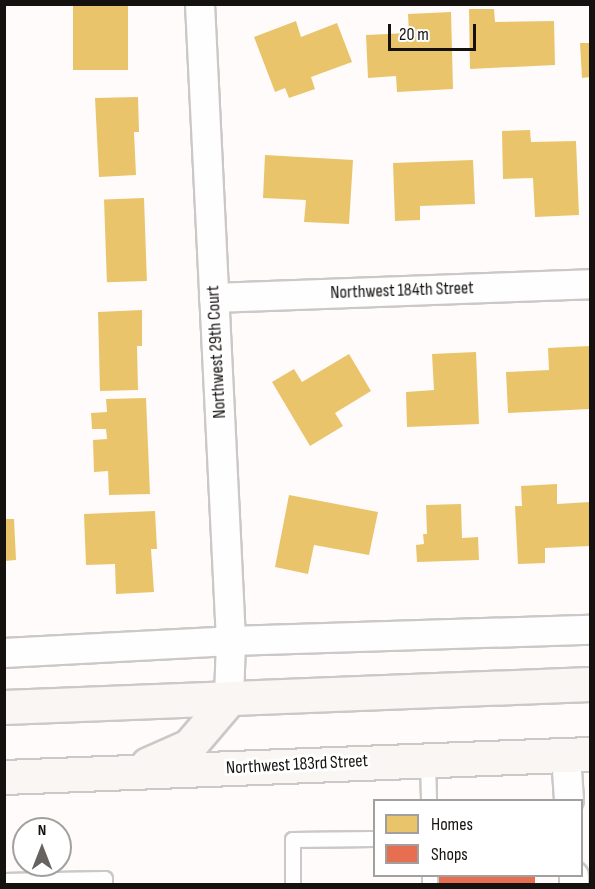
<!DOCTYPE html>
<style>
body{margin:0}
#map{position:relative;width:595px;height:889px;overflow:hidden;background:#fefbfa;font-family:"Sofia Sans Condensed",sans-serif}
div>[style]{position:absolute}
.homes>*{inset:0;background:#e9c46a;transform-origin:0 0}
.shops>*{inset:0;background:#e76f51;transform-origin:0 0}
.roads{filter:drop-shadow(2px 0 #cbc8c7) drop-shadow(-2px 0 #cbc8c7) drop-shadow(0 2px #cbc8c7) drop-shadow(0 -2px #cbc8c7)}
.service>*{height:14px;margin:-7px;padding:0 7px;transform-origin:7px;border-radius:7px;background:#fffefe}
.minor>*{height:28px;margin:-14px;padding:0 14px;transform-origin:14px;border-radius:14px;background:#fffefe}
.primary>*{height:33px;margin:-16.5px;padding:0 16.5px;transform-origin:16.5px;border-radius:16.5px;background:#f9f6f4}
span{translate:-50% -50%;white-space:nowrap;text-align:center;line-height:1.15;-webkit-text-stroke:6px #fff;paint-order:stroke}
.street-label{font-size:18px;color:#14110f}
.frame{position:absolute;inset:0;border:6px solid #14110f;pointer-events:none}
.legend{position:absolute;left:373px;top:799px;width:210px;height:78px;box-sizing:border-box;background:#fff;border:2px solid #a1a09f;margin:0;padding:8px 10px;list-style:none;font-size:18px;color:#14110f}
.legend li{display:flex;align-items:center;gap:12px;height:30px}
.legend b{width:30px;border:2px solid #a1a09f}
.north{position:absolute;left:12px;top:817px;width:60px;height:60px;box-sizing:border-box;background:#fff;border:2px solid #a1a09f;border-radius:50%;rotate:0deg;font-size:16px;font-weight:700;line-height:24px;text-align:center;color:#14110f}
.north::after{content:'';display:block;margin:auto;width:21px;height:27px;background:#666361;clip-path:polygon(50% 0,100% 100%,50% 72%,0 100%)}
.scale{position:absolute;left:388px;top:24px;width:88px;height:27px;box-sizing:border-box;border:3px solid #14110f;border-top:0;padding-left:8px;font-size:18px;line-height:21px;white-space:nowrap;color:#14110f;-webkit-text-stroke:4px #fff;paint-order:stroke}
</style>
<div id="map">
<div class="homes">
<i style="left:73px;top:4px;width:55px;height:66px"></i>
<i style="clip-path:polygon(469px 9px,494px 9px,495px 22px,554px 21px,555px 65px,470px 69px)"></i>
<i style="clip-path:polygon(451px 12px,453px 89px,397px 92px,396px 76px,368px 78px,366px 35px,409px 33px,408px 14px)"></i>
<i style="clip-path:polygon(296px 21px,301px 37px,337px 23px,352px 62px,311px 77px,315px 89px,289px 98px,285px 88px,275px 92px,254px 37px)"></i>
<i style="clip-path:polygon(580px 43px,590px 43px,590px 77px,582px 78px)"></i>
<i style="clip-path:polygon(138px 97px,139px 132px,134px 132px,136px 175px,99px 177px,95px 98px)"></i>
<i style="clip-path:polygon(530px 130px,531px 142px,576px 141px,579px 215px,535px 217px,533px 178px,503px 179px,502px 131px)"></i>
<i style="clip-path:polygon(265px 155px,353px 160px,349px 224px,304px 222px,306px 200px,263px 198px)"></i>
<i style="clip-path:polygon(473px 160px,475px 204px,420px 206px,420px 220px,395px 221px,393px 163px)"></i>
<i style="left:144px;top:198px;width:83px;height:40px;rotate:88deg"></i>
<i style="clip-path:polygon(142px 310px,142px 346px,137px 346px,138px 390px,100px 391px,98px 312px)"></i>
<i style="clip-path:polygon(590px 346px,590px 409px,508px 413px,506px 372px,549px 370px,548px 348px)"></i>
<i style="clip-path:polygon(476px 352px,479px 424px,407px 427px,406px 392px,434px 390px,432px 354px)"></i>
<i style="clip-path:polygon(349px 354px,371px 391px,335px 413px,343px 426px,310px 446px,272px 382px,294px 369px,302px 382px)"></i>
<i style="clip-path:polygon(146px 398px,150px 494px,109px 495px,108px 471px,94px 472px,93px 440px,107px 439px,106px 429px,92px 429px,91px 413px,107px 412px,106px 399px)"></i>
<i style="clip-path:polygon(557px 484px,557px 504px,590px 502px,590px 546px,545px 548px,545px 563px,518px 564px,515px 506px,522px 506px,521px 486px)"></i>
<i style="clip-path:polygon(289px 495px,378px 512px,369px 555px,314px 545px,308px 574px,275px 567px)"></i>
<i style="clip-path:polygon(461px 504px,462px 538px,478px 537px,479px 560px,417px 562px,416px 545px,424px 544px,423px 534px,427px 534px,426px 505px)"></i>
<i style="clip-path:polygon(155px 511px,157px 549px,151px 549px,154px 592px,116px 594px,115px 564px,86px 565px,84px 514px)"></i>
<i style="clip-path:polygon(4px 519px,14px 519px,16px 560px,4px 561px)"></i>
</div>
<div class="shops">
<i style="left:437px;top:876px;width:98px;height:8px"></i>
</div>
<div class="roads">
<div class="service">
<i style="left:428px;top:759px;width:41px;rotate:88.6deg"></i>
<i style="left:430px;top:876px;width:8px;rotate:90deg"></i>
<i style="left:4px;top:881px;width:101px;rotate:-1.1deg"></i>
<i style="left:105px;top:879px;width:5px;rotate:90deg"></i>
<i style="left:293px;top:884px;width:44px;rotate:-90deg"></i>
<i style="left:293px;top:840px;width:81px;rotate:-0.7deg"></i>
</div>
<div class="minor">
<i style="left:200px;top:4px;width:638px;rotate:87.21deg"></i>
<i style="left:231px;top:641px;width:58px;rotate:92deg"></i>
<i style="left:214px;top:298px;width:376px;rotate:-2.1deg"></i>
<i style="left:4px;top:653px;width:227px;rotate:-3deg"></i>
<i style="left:231px;top:641px;width:359px;rotate:-1.8deg"></i>
<i style="left:566px;top:755px;width:45px;rotate:86.2deg"></i>
<i style="left:574px;top:876px;width:8px;rotate:90deg"></i>
</div>
<div class="primary">
<i style="left:4px;top:707px;width:586px;rotate:-2.25deg"></i>
<i style="left:148px;top:764px;width:45px;rotate:-23.7deg"></i>
<i style="left:189px;top:746px;width:62px;rotate:-49.6deg"></i>
<i style="left:4px;top:777px;width:586px;rotate:-2.25deg"></i>
</div>
</div>
<div class="street-label">
<span style="left:402px;top:291px;rotate:-2deg">Northwest 184th Street</span>
<span style="left:217px;top:352px;rotate:-93deg">Northwest 29th Court</span>
<span style="left:297px;top:765px;rotate:-3deg">Northwest 183rd Street</span>
</div>
<div class="frame"></div>
<ul class="legend">
<li><b style="height:16px;background:#e9c46a"></b>Homes</li>
<li><b style="height:16px;background:#e76f51"></b>Shops</li>
</ul>
<div class="north">N</div>
<div class="scale">20 m</div>
</div>
